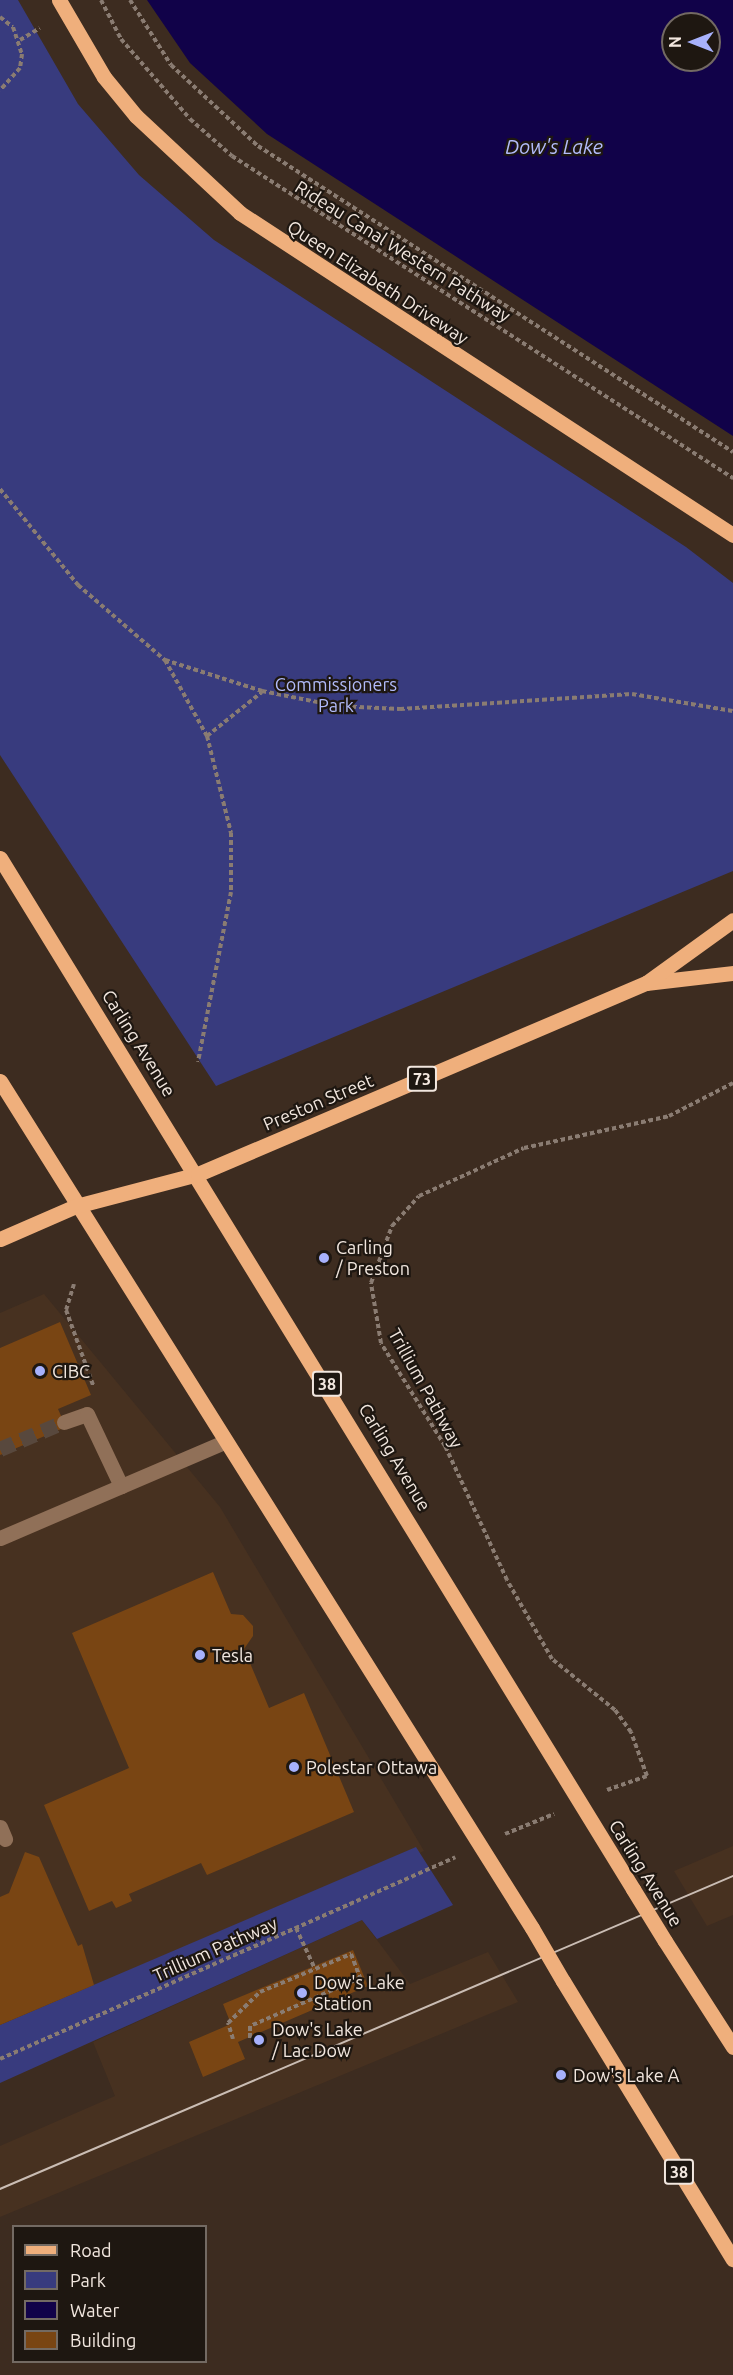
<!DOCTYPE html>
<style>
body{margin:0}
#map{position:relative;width:733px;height:2375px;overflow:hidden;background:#3d2c20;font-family:Ubuntu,sans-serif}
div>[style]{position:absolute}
.built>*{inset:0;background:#473120}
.green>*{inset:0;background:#383b7e}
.water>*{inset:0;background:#110249}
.building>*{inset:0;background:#794513}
.minor-tunnel>*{height:15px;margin-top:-7.5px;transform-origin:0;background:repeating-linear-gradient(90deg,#58483d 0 15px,transparent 0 23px)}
.path>*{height:4px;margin-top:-2px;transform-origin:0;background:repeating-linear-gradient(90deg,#8a7c72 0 4.5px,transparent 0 7.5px)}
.minor>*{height:15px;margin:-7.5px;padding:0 7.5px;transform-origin:7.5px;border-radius:7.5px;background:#907058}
.major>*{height:15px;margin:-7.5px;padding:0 7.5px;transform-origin:7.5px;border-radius:7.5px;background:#efaf7c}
.tram>*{height:1.5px;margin:-0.75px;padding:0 0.75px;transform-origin:0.75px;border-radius:0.75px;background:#cabdb4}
.major-bridge>*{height:15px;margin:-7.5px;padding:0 7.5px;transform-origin:7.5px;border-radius:7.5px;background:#efaf7c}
.dots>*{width:16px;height:16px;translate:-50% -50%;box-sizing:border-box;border:3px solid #1e1711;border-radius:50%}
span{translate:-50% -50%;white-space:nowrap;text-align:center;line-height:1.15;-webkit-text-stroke:4.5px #1e1711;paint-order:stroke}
.shield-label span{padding:2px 4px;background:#1e1711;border:2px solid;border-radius:4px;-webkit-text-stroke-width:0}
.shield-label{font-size:16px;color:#f2e7df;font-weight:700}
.street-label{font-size:18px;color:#f2e7df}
.park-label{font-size:18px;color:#b1baf8}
.poi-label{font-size:18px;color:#f2e7df}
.left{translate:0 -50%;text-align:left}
.water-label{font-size:20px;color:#b3bcfb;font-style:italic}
.legend{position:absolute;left:12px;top:2225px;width:195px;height:138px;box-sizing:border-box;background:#1e1711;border:2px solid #736a63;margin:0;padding:8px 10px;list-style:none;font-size:18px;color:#f2e7df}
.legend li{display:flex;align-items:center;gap:12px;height:30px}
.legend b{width:30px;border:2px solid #736a63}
.north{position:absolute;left:661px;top:12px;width:60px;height:60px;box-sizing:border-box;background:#1e1711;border:2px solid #736a63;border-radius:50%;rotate:270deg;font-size:16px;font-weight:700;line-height:24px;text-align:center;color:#f2e7df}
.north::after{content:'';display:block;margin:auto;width:21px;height:27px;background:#a7b1fc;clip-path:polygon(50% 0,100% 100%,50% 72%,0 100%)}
</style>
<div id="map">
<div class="built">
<i style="clip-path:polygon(44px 1294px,220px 1507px,424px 1851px,0 2037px,0 1313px)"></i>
<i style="clip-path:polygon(733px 1846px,733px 1915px,707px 1926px,674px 1871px)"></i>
<i style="clip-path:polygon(362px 1920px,410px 1984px,488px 1952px,518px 2002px,0 2217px,0 2146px,115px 2096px,93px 2042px)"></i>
</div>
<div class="green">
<i style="clip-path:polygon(0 0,18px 0,78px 104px,139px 175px,214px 240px,686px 547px,733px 583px,733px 871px,216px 1086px,0 755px)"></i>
<i style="clip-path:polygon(416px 1847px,453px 1905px,377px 1939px,362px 1920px,0 2083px,0 2025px)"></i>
</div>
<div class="water">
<i style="clip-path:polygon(evenodd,147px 0,733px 0,733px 436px,267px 134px,190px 63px,147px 0,673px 24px,709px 24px,709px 60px,673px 60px,673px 24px)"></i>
</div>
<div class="building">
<i style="clip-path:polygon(60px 1322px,91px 1395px,58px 1409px,66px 1427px,0 1455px,0 1348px)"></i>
<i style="clip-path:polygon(213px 1572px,231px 1614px,243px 1615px,253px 1626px,253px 1636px,244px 1649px,269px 1708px,304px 1693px,354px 1812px,207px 1875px,201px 1863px,129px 1894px,132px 1901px,116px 1908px,112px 1901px,89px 1911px,44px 1805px,129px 1768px,72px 1633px)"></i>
<i style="clip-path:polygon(25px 1852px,39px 1857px,78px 1946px,82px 1944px,94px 1985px,0 2025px,0 1897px,9px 1893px)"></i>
<i style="clip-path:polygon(353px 1950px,368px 1986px,238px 2042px,245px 2059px,203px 2077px,189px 2042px,231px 2024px,223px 2004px)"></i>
</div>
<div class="minor-tunnel">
<i style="left:0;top:1449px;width:69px;rotate:-22.9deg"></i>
</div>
<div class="path">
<i style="left:101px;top:0;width:44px;rotate:62.9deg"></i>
<i style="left:121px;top:39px;width:106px;rotate:49.2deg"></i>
<i style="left:190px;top:119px;width:56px;rotate:41.4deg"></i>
<i style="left:232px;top:156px;width:596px;rotate:32.73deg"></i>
<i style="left:130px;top:0;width:77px;rotate:57.8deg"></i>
<i style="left:171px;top:65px;width:119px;rotate:43deg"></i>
<i style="left:258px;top:146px;width:565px;rotate:32.79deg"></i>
<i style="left:0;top:17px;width:16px;rotate:38deg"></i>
<i style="left:13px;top:27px;width:28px;rotate:72deg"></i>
<i style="left:22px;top:54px;width:14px;rotate:98deg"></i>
<i style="left:20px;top:68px;width:30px;rotate:132deg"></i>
<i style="left:20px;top:40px;width:23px;rotate:-31deg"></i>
<i style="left:0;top:489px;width:124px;rotate:50.9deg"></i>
<i style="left:78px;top:585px;width:115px;rotate:40.8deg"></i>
<i style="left:165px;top:660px;width:102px;rotate:17.7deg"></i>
<i style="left:262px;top:691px;width:76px;rotate:11.3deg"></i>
<i style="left:337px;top:706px;width:63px;rotate:2.7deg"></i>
<i style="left:400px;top:709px;width:232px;rotate:-3.7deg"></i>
<i style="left:632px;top:694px;width:102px;rotate:9.6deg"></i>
<i style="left:165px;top:660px;width:87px;rotate:61.1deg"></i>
<i style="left:207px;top:736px;width:100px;rotate:76.1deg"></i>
<i style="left:231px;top:833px;width:59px;rotate:90deg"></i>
<i style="left:231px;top:892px;width:173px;rotate:101deg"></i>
<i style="left:207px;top:736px;width:70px;rotate:-38.7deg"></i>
<i style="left:74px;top:1284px;width:27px;rotate:107deg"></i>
<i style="left:66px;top:1310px;width:80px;rotate:70.2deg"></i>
<i style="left:607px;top:1790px;width:42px;rotate:-19.3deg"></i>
<i style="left:647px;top:1776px;width:47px;rotate:-110deg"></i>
<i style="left:631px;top:1732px;width:27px;rotate:-126deg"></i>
<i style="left:615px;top:1710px;width:81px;rotate:-141deg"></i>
<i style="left:552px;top:1659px;width:91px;rotate:-119.7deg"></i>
<i style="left:507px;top:1580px;width:148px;rotate:-114.8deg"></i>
<i style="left:445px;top:1446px;width:121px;rotate:-121.9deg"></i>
<i style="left:381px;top:1343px;width:61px;rotate:-99.5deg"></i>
<i style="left:371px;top:1283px;width:61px;rotate:-69.8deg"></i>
<i style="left:392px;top:1226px;width:40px;rotate:-48deg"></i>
<i style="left:419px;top:1196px;width:115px;rotate:-24.6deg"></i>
<i style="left:524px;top:1148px;width:148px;rotate:-12.4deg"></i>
<i style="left:669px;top:1116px;width:72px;rotate:-27.3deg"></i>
<i style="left:505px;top:1834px;width:53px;rotate:-22.2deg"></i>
<i style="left:296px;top:1928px;width:45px;rotate:65.1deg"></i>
<i style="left:233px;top:2039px;width:17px;rotate:-107deg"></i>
<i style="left:228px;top:2023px;width:45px;rotate:-44.1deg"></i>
<i style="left:260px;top:1992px;width:99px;rotate:-22.7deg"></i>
<i style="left:351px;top:1954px;width:26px;rotate:69deg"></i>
<i style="left:360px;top:1978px;width:120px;rotate:156.4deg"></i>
<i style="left:250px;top:2026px;width:12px;rotate:90deg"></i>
<i style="left:0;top:2059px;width:498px;rotate:-23.9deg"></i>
</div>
<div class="minor">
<i style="left:64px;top:1422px;width:24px;rotate:-19deg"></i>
<i style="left:87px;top:1414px;width:80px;rotate:64.7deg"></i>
<i style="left:0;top:1538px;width:241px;rotate:-23.2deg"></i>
<i style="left:0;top:1827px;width:13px;rotate:67deg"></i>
</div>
<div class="major">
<i style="left:59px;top:0;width:89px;rotate:59.7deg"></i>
<i style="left:104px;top:77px;width:50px;rotate:50.6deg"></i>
<i style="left:136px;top:116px;width:142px;rotate:43deg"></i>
<i style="left:240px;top:213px;width:589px;rotate:33.15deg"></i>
<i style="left:0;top:858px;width:1210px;rotate:58.45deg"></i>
<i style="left:646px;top:983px;width:88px;rotate:-6.6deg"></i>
<i style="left:0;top:1081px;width:1000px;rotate:57.87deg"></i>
<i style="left:0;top:1239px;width:83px;rotate:-23.5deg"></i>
<i style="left:76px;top:1206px;width:126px;rotate:-14.7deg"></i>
<i style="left:198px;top:1174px;width:487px;rotate:-23.1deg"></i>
<i style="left:646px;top:983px;width:107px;rotate:-35.9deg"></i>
<i style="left:665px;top:1941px;width:126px;rotate:57.3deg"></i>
<i style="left:563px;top:1981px;width:326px;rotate:58.6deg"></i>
</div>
<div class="tram">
<i style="left:0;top:2189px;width:797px;rotate:-23.12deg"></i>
</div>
<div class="major-bridge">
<i style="left:633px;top:1889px;width:61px;rotate:58.4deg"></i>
<i style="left:532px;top:1928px;width:61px;rotate:59.7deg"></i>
</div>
<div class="dots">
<i style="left:324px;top:1258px;background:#a7b1fc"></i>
<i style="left:40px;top:1371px;background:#a7b1fc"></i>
<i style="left:200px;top:1655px;background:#a7b1fc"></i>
<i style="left:294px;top:1767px;background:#a7b1fc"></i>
<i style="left:302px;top:1993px;background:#a7b1fc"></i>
<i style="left:259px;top:2040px;background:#a7b1fc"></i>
<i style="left:561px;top:2075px;background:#a7b1fc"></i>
</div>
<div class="shield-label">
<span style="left:422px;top:1079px">73</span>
<span style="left:327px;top:1384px">38</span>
<span style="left:679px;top:2172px">38</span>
</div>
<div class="street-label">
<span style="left:403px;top:251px;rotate:32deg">Rideau Canal Western Pathway</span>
<span style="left:378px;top:282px;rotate:33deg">Queen Elizabeth Driveway</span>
<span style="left:139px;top:1043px;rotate:58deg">Carling Avenue</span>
<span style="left:318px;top:1102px;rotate:-23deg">Preston Street</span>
<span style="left:426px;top:1388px;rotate:61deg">Trillium Pathway</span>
<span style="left:395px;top:1457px;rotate:59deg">Carling Avenue</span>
<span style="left:646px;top:1873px;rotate:58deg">Carling Avenue</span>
<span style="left:215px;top:1949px;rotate:-24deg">Trillium Pathway</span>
</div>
<div class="park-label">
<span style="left:336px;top:695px">Commissioners<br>Park</span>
</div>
<div class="poi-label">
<span class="left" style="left:336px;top:1258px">Carling<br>/ Preston</span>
<span class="left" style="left:52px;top:1371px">CIBC</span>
<span class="left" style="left:212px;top:1655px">Tesla</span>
<span class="left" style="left:306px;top:1767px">Polestar Ottawa</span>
<span class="left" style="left:314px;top:1993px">Dow's Lake<br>Station</span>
<span class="left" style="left:272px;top:2040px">Dow's Lake<br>/ Lac Dow</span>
<span class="left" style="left:573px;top:2075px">Dow's Lake A</span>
</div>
<div class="water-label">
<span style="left:554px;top:146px">Dow's Lake</span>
</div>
<ul class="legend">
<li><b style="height:8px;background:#efaf7c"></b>Road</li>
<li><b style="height:16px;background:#383b7e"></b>Park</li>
<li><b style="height:16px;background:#110249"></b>Water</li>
<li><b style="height:16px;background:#794513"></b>Building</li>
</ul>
<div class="north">N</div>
</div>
